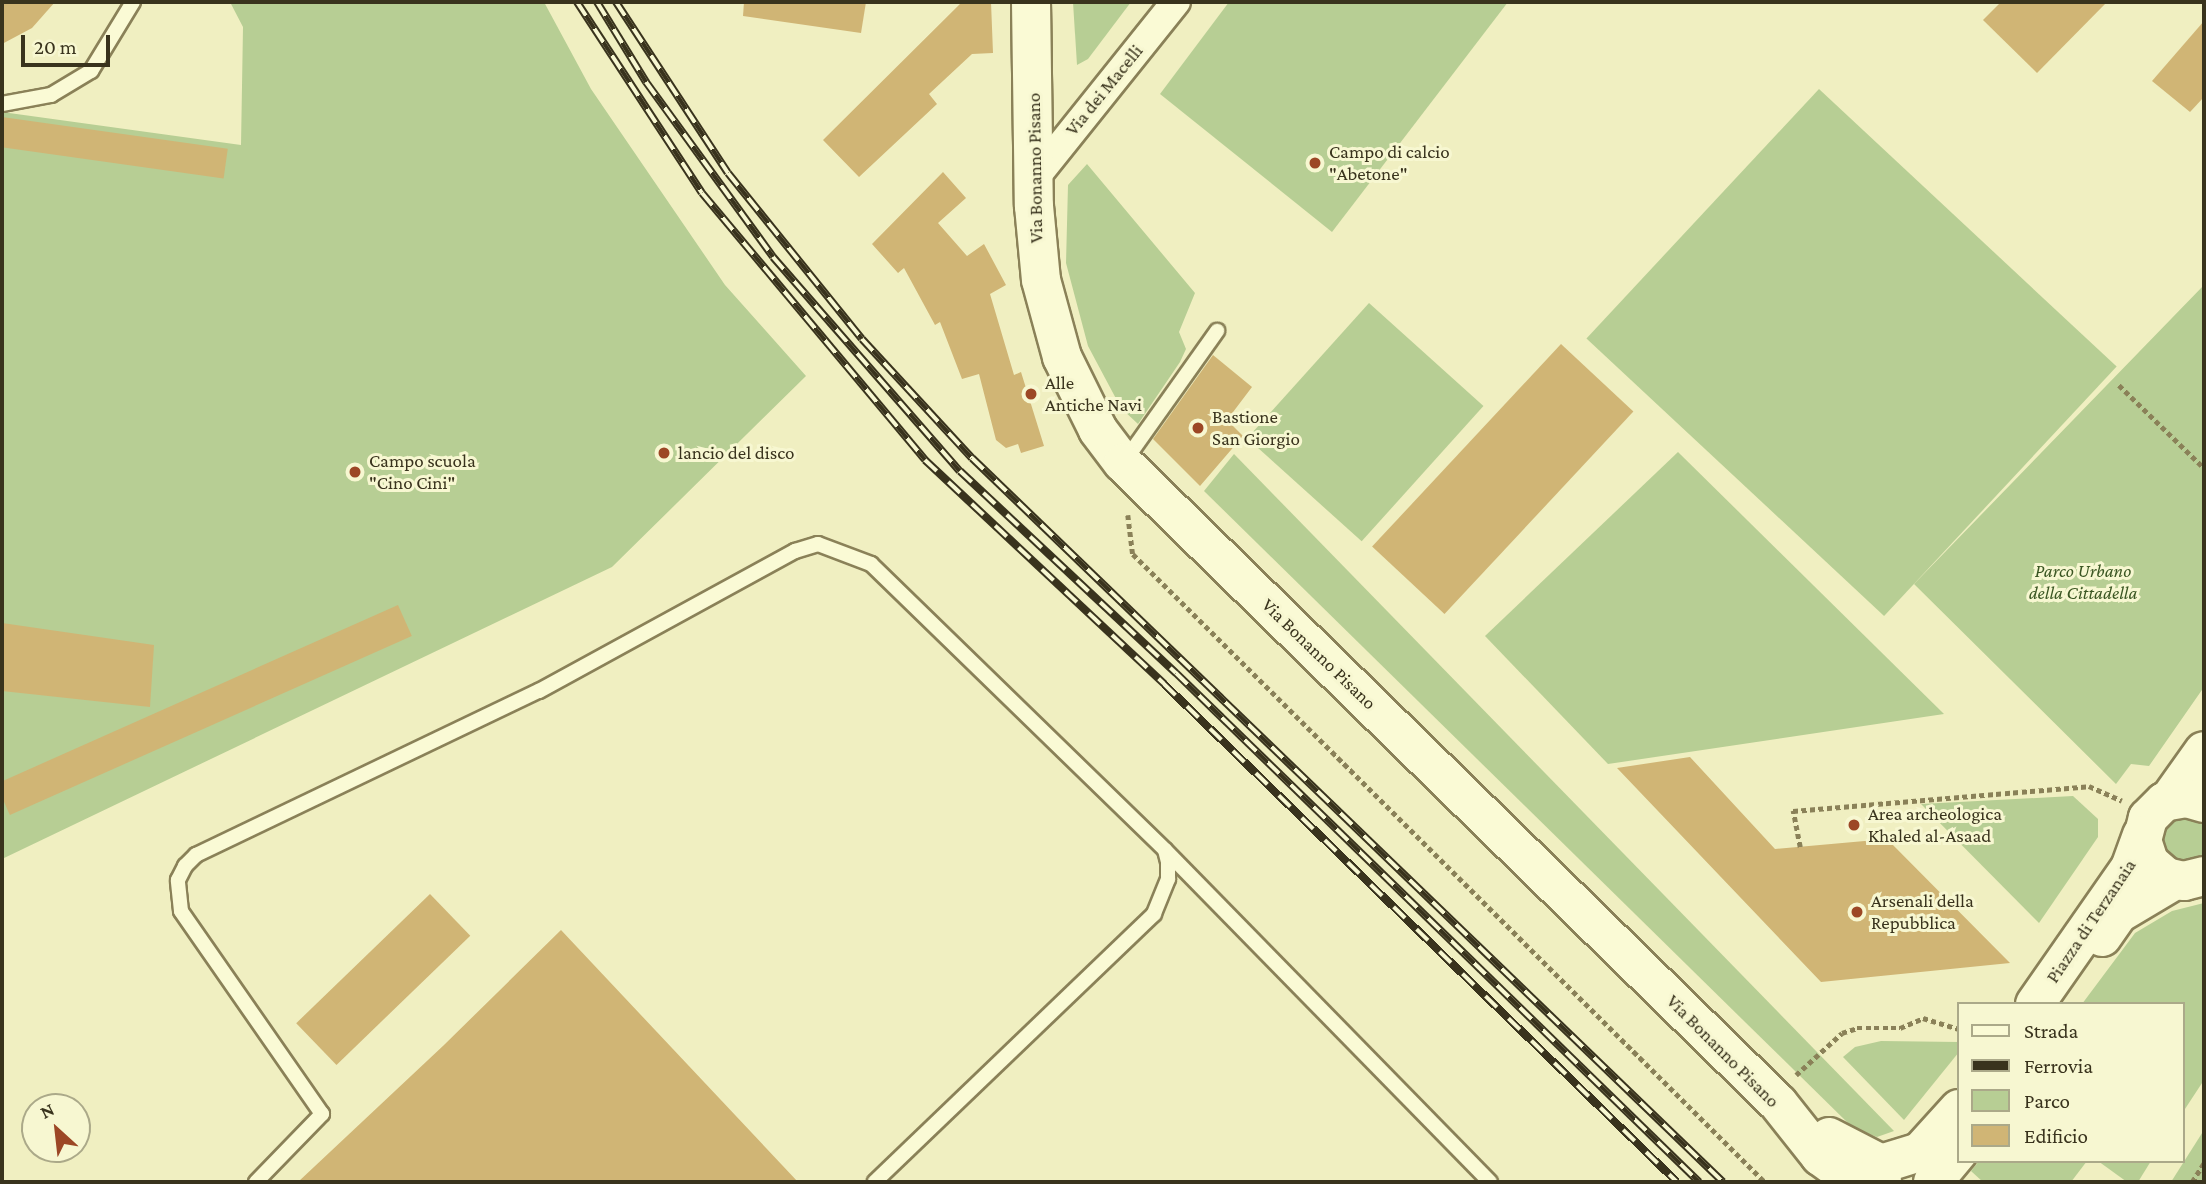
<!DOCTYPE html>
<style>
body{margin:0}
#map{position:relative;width:2206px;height:1184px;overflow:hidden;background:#f0efc1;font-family:"Crimson Pro",serif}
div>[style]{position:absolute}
.green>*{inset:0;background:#b7ce94;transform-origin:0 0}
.building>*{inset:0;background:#d0b575;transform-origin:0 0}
.path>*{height:4.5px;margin-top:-2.25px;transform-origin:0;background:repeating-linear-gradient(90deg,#8a8158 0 5px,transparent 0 8.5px)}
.roads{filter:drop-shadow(2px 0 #8a8158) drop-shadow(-2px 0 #8a8158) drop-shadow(0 2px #8a8158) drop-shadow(0 -2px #8a8158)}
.lane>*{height:14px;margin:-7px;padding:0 7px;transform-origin:7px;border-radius:7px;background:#fafad5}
.street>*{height:28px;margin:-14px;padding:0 14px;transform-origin:14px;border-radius:14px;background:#fafad5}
.secondary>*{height:38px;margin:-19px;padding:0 19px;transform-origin:19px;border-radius:19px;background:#fafad5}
.rail>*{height:8px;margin-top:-4px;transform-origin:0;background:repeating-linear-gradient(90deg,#f7f7d1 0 16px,#39331d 0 32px);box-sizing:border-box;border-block:2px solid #39331d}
.dots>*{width:19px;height:19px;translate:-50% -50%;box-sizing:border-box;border:4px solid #f7f7d1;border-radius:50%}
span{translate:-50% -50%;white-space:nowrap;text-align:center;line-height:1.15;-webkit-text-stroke:6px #f7f7d1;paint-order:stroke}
.street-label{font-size:19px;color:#39331d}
.poi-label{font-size:19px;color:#39331d}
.left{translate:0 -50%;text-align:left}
.park-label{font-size:19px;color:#3a5622;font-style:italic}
.frame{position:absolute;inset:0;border:4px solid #39331d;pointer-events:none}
.legend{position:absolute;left:1957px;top:1002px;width:228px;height:161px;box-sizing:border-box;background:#f7f7d1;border:2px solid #aba989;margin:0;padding:9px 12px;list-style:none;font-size:21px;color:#39331d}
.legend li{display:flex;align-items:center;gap:14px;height:35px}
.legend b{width:35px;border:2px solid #aba989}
.north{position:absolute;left:21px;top:1093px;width:70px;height:70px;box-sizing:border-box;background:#f7f7d1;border:2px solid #aba989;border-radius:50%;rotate:333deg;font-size:19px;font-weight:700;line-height:28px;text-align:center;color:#39331d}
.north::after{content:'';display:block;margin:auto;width:24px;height:32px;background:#9c4725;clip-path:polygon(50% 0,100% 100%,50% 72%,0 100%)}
.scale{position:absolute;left:21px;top:35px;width:89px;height:32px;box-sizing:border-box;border:4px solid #39331d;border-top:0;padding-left:9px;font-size:21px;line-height:24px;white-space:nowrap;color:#39331d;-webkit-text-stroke:5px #f7f7d1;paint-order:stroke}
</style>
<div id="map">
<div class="green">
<i style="clip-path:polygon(230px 2px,544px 2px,591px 89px,725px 285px,806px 376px,612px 567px,2px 859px,2px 112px,241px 145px,243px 27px)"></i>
<i style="clip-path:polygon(1073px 2px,1131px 2px,1088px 59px,1077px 65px)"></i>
<i style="clip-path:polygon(1229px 2px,1508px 2px,1332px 232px,1160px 94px)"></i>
<i style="left:1819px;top:89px;width:407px;height:341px;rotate:43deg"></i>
<i style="clip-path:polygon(1087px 164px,1195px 293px,1179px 332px,1186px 349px,1180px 362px,1138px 424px,1121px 408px,1088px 346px,1066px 263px,1068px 185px)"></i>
<i style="clip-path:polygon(2204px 285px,2204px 687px,2149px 766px,2131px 764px,2116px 784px,1914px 584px)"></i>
<i style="left:1369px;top:303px;width:154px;height:182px;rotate:42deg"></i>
<i style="clip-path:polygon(1678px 452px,1944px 714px,1608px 764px,1485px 636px)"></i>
<i style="clip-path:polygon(1234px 454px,1894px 1131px,1877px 1137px,1852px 1127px,1204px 491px)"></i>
<i style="clip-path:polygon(2073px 796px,2098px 819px,2098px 837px,2039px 923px,1921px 804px)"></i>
<i style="clip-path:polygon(2171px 809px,2204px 813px,2204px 867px,2195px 872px,2152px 851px)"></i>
<i style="clip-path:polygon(2204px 903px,2204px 1080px,2183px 1112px,2183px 1004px,2082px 1004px,2135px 933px,2172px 911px)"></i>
<i style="clip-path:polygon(1881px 1041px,1959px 1042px,1959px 1052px,1904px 1120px,1843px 1057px,1855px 1047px)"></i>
<i style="clip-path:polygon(2204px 1130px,2204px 1182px,2171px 1182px)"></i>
<i style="clip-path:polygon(1979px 1161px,2087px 1161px,2071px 1182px,1983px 1182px,1971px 1171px)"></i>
<i style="clip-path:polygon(2098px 1161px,2151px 1161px,2138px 1182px,2127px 1182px)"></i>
</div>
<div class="building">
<i style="clip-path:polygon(2px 2px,55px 2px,32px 28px,2px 44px)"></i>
<i style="clip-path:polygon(744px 2px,866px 2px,861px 33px,743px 16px)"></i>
<i style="clip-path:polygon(962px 2px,991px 2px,993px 53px,972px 54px,929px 94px,937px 104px,859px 177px,823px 140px)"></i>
<i style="clip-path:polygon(2001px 2px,2107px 2px,2037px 73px,1983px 20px)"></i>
<i style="clip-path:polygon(2204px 21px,2204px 97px,2190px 112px,2152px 81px)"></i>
<i style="left:2px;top:117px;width:228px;height:30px;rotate:8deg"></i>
<i style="clip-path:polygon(943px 172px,966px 198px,938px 223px,967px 256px,984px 244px,1006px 285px,990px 294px,1014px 375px,1021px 372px,1044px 446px,1021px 453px,1018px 444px,1006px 448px,996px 440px,979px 374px,962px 379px,940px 322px,935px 325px,904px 268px,898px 273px,872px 244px)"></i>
<i style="left:1561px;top:344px;width:99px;height:277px;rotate:43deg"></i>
<i style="clip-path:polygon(1213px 355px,1252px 387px,1227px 420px,1243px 436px,1200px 486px,1153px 439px)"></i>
<i style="left:398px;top:605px;width:34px;height:440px;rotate:66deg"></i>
<i style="clip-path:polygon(2px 623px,154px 645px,150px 707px,2px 691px)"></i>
<i style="clip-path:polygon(1690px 757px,1775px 849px,1887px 839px,2010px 963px,1821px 982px,1617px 768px)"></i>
<i style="left:430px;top:894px;width:58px;height:186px;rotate:46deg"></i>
<i style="clip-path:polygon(561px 930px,798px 1182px,298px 1182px,444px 1045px)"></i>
</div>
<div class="path">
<i style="left:2119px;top:385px;width:119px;rotate:44.3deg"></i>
<i style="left:1128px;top:515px;width:39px;rotate:83deg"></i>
<i style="left:1133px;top:554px;width:891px;rotate:44.82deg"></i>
<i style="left:1800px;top:847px;width:37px;rotate:-101deg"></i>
<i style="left:1793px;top:811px;width:297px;rotate:-4.8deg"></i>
<i style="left:2089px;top:786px;width:36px;rotate:24deg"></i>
<i style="left:1796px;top:1075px;width:62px;rotate:-42.4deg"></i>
<i style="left:1842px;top:1033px;width:16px;rotate:-18deg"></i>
<i style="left:1857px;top:1028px;width:43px"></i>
<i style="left:1900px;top:1028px;width:25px;rotate:-23deg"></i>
<i style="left:1923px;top:1018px;width:38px;rotate:17deg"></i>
<i style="left:2192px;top:1182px;width:22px;rotate:-58deg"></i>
</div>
<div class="roads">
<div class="lane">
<i style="left:2px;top:104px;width:50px;rotate:-10.4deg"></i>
<i style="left:51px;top:95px;width:47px;rotate:-31deg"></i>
<i style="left:91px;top:71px;width:81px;rotate:-58.7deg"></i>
<i style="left:1124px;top:462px;width:161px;rotate:-54.6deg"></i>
<i style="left:1166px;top:851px;width:463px;rotate:45.6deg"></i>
<i style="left:256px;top:1182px;width:95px;rotate:-45.9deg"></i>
<i style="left:322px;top:1114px;width:247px;rotate:-124.8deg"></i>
<i style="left:181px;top:911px;width:31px;rotate:-96deg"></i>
<i style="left:178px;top:880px;width:16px;rotate:-63deg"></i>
<i style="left:185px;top:866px;width:16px;rotate:-45deg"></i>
<i style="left:196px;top:855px;width:380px;rotate:-25.6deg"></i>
<i style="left:539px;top:691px;width:292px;rotate:-28.7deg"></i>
<i style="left:795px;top:551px;width:24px;rotate:-17deg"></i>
<i style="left:818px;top:544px;width:57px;rotate:20.7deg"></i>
<i style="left:871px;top:564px;width:410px;rotate:44.2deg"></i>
<i style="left:1165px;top:850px;width:12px;rotate:76deg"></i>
<i style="left:1168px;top:862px;width:17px;rotate:90deg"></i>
<i style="left:1168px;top:879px;width:38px;rotate:112deg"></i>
<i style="left:1154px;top:914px;width:387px;rotate:136.2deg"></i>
</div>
<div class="street">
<i style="left:1034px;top:179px;width:227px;rotate:-51.3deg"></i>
</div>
<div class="secondary">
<i style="left:1031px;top:2px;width:204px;rotate:89.2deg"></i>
<i style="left:1034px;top:206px;width:74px;rotate:84.6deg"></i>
<i style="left:1041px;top:280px;width:80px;rotate:74.7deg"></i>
<i style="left:1062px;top:357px;width:81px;rotate:63.7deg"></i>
<i style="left:1098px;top:430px;width:41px;rotate:52.9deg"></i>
<i style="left:1123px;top:463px;width:916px;rotate:44.34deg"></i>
<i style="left:1778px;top:1103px;width:68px;rotate:51.6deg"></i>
<i style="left:1820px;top:1156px;width:44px;rotate:35.8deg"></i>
<i style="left:2169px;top:800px;width:60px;rotate:-54.5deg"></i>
<i style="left:2204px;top:803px;width:19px;rotate:-164deg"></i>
<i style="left:2186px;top:798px;width:22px;rotate:170deg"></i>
<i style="left:2164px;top:802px;width:23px;rotate:135deg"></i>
<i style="left:2148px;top:818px;width:23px;rotate:105deg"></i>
<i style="left:2142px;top:840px;width:23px;rotate:72deg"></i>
<i style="left:2149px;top:862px;width:23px;rotate:41deg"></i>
<i style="left:2166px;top:877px;width:18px;rotate:13deg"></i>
<i style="left:2184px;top:881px;width:21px;rotate:-14deg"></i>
<i style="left:2102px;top:937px;width:28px;rotate:-55deg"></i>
<i style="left:2118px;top:914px;width:66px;rotate:-30.8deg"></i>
<i style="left:2035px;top:1004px;width:166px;rotate:-55.1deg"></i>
<i style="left:2130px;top:868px;width:35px;rotate:-70deg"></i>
<i style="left:1829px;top:1137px;width:59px;rotate:27.4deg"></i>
<i style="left:1881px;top:1164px;width:18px;rotate:87deg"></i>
<i style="left:1863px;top:1179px;width:23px;rotate:-40deg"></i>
<i style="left:1881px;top:1164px;width:41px;rotate:-17.1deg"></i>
<i style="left:1920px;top:1152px;width:58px;rotate:-47.8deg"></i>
<i style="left:1933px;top:1182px;width:40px;rotate:-50deg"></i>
</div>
</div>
<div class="rail">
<i style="left:577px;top:2px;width:228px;rotate:56.8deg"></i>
<i style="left:702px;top:193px;width:348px;rotate:50.1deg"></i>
<i style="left:925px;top:460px;width:328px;rotate:43.1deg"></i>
<i style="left:1164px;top:684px;width:715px;rotate:44.15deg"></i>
<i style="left:597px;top:2px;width:94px;rotate:58.5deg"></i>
<i style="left:646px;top:82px;width:216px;rotate:54deg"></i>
<i style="left:773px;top:257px;width:284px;rotate:48.9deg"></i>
<i style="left:960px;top:471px;width:296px;rotate:43.1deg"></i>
<i style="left:1176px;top:673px;width:730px;rotate:44.22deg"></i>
<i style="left:616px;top:2px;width:204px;rotate:56.8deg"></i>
<i style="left:728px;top:173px;width:213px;rotate:51.1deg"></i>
<i style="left:862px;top:339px;width:162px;rotate:47.3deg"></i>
<i style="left:972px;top:458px;width:1043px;rotate:43.95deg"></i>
</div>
<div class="dots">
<i style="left:1315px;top:163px;background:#9c4725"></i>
<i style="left:1031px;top:394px;background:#9c4725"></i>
<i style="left:1198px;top:428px;background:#9c4725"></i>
<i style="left:664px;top:453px;background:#9c4725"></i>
<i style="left:355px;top:472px;background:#9c4725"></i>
<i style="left:1854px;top:825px;background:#9c4725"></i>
<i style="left:1857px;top:912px;background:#9c4725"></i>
</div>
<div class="street-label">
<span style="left:1104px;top:90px;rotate:-51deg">Via dei Macelli</span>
<span style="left:1035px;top:168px;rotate:-91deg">Via Bonanno Pisano</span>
<span style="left:1319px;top:654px;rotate:44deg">Via Bonanno Pisano</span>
<span style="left:2091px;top:921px;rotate:-56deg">Piazza di Terzanaia</span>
<span style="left:1723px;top:1051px;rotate:45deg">Via Bonanno Pisano</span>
</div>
<div class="poi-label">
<span class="left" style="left:1329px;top:163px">Campo di calcio<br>"Abetone"</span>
<span class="left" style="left:1045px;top:394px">Alle<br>Antiche Navi</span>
<span class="left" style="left:1212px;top:428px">Bastione<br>San Giorgio</span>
<span class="left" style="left:678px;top:453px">lancio del disco</span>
<span class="left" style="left:369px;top:472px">Campo scuola<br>"Cino Cini"</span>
<span class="left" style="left:1868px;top:825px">Area archeologica<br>Khaled al-Asaad</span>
<span class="left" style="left:1871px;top:912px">Arsenali della<br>Repubblica</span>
</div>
<div class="park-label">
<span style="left:2083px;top:582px">Parco Urbano<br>della Cittadella</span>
</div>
<div class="frame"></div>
<ul class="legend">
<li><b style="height:9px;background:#fafad5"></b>Strada</li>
<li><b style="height:9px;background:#39331d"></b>Ferrovia</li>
<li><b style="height:19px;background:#b7ce94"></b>Parco</li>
<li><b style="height:19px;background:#d0b575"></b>Edificio</li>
</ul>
<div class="north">N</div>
<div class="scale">20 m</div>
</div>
